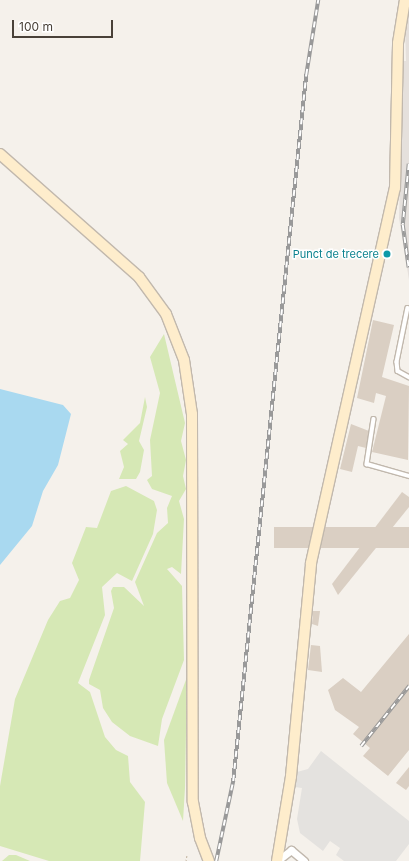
<!DOCTYPE html>
<style>
body{margin:0}
#map{position:relative;width:409px;height:861px;overflow:hidden;background:#f5f1eb;font-family:Inter,sans-serif}
div>[style]{position:absolute}
.industrial>*{inset:0;background:#e5e0dc}
.green>*{inset:0;background:#d6e8b5}
.parking>*{inset:0;background:#e4e2df}
.water>*{inset:0;background:#a9d9f0}
.building>*{inset:0;background:#dacfc3;transform-origin:0 0}
.path>*{height:1px;margin-top:-0.5px;transform-origin:0;background:repeating-linear-gradient(90deg,#c2b39f 0 2px,transparent 0 4px)}
.roads{filter:drop-shadow(1px 0 #c1b8ad) drop-shadow(-1px 0 #c1b8ad) drop-shadow(0 1px #c1b8ad) drop-shadow(0 -1px #c1b8ad)}
.lane>*{height:3.5px;margin:-1.75px;padding:0 1.75px;transform-origin:1.75px;border-radius:1.75px;background:#fff}
.street>*{height:7px;margin:-3.5px;padding:0 3.5px;transform-origin:3.5px;border-radius:3.5px;background:#fff}
.secondary>*{height:10px;margin:-5px;padding:0 5px;transform-origin:5px;border-radius:5px;background:#feedcc}
.rail>*{height:3.5px;margin-top:-1.75px;transform-origin:0;background:repeating-linear-gradient(90deg,#fff 0 6px,#999 0 12px);box-sizing:border-box;border-block:1px solid #999}
.dots>*{width:11px;height:11px;translate:-50% -50%;box-sizing:border-box;border:2px solid #fff;border-radius:50%}
span{translate:-50% -50%;white-space:nowrap;text-align:center;line-height:1.15;-webkit-text-stroke:3px #fff;paint-order:stroke}
.culture-label{font-size:11px;color:#0d838f}
.right{translate:-100% -50%;text-align:right}
.scale{position:absolute;left:12px;top:20px;width:101px;height:18px;box-sizing:border-box;border:2px solid #494138;border-top:0;padding-left:5px;font-size:12px;line-height:14px;white-space:nowrap;color:#494138;-webkit-text-stroke:3px #fff;paint-order:stroke}
</style>
<div id="map">
<div class="industrial">
<i style="clip-path:polygon(409px 7px,409px 280px,399px 218px,403px 61px,406px 61px,405px 28px)"></i>
</div>
<div class="green">
<i style="clip-path:polygon(164px 334px,185px 423px,181px 441px,186px 460px,183px 476px,186px 489px,179px 501px,184px 519px,181px 574px,172px 567px,167px 569px,182px 586px,184px 660px,162px 719px,158px 746px,130px 736px,112px 722px,103px 708px,100px 690px,89px 684px,89px 680px,114px 608px,111px 591px,113px 587px,124px 587px,144px 606px,135px 582px,157px 533px,168px 523px,167px 508px,172px 496px,152px 489px,147px 480px,152px 476px,150px 440px,160px 393px,150px 357px)"></i>
<i style="clip-path:polygon(145px 397px,147px 407px,139px 441px,144px 450px,140px 472px,136px 479px,119px 479px,124px 467px,120px 451px,128px 444px,123px 440px,140px 423px)"></i>
<i style="clip-path:polygon(126px 486px,154px 501px,157px 510px,153px 534px,132px 581px,117px 573px,102px 587px,105px 615px,78px 683px,90px 692px,105px 737px,116px 750px,128px 756px,130px 782px,145px 802px,140px 861px,49px 861px,0 846px,0 786px,15px 699px,48px 620px,60px 601px,70px 598px,79px 580px,72px 563px,86px 527px,97px 528px,111px 491px)"></i>
<i style="clip-path:polygon(187px 677px,185px 788px,183px 821px,167px 783px,164px 740px)"></i>
<i style="clip-path:polygon(9px 855px,16px 855px,30px 861px,2px 861px)"></i>
</div>
<div class="parking">
<i style="clip-path:polygon(321px 751px,409px 821px,409px 844px,396px 861px,344px 861px,336px 855px,340px 848px,330px 841px,323px 851px,300px 833px,297px 819px,302px 788px,295px 787px,297px 772px,308px 769px)"></i>
</div>
<div class="water">
<i style="clip-path:polygon(0 389px,63px 405px,71px 414px,58px 465px,43px 491px,32px 526px,0 565px)"></i>
</div>
<div class="building">
<i style="clip-path:polygon(373px 320px,394px 325px,382px 377px,409px 386px,408px 460px,372px 452px,386px 396px,376px 393px,374px 403px,357px 398px)"></i>
<i style="clip-path:polygon(351px 424px,369px 431px,366px 448px,358px 446px,352px 472px,340px 469px)"></i>
<i style="clip-path:polygon(402px 492px,409px 497px,409px 507px,338px 595px,332px 584px)"></i>
<i style="left:409px;top:527px;width:21px;height:135px;rotate:90deg"></i>
<i style="clip-path:polygon(313px 611px,320px 611px,318px 626px,312px 624px)"></i>
<i style="clip-path:polygon(409px 634px,409px 750px,388px 776px,363px 756px,370px 748px,353px 734px,359px 727px,335px 710px,328px 690px,343px 678px,361px 692px)"></i>
<i style="clip-path:polygon(311px 645px,320px 646px,322px 672px,308px 670px)"></i>
<i style="clip-path:polygon(409px 767px,409px 786px,406px 790px,396px 783px)"></i>
</div>
<div class="path">
<i style="left:186px;top:861px;width:6px;rotate:-81deg"></i>
</div>
<div class="roads">
<div class="lane">
<i style="left:408px;top:308px;width:55px;rotate:101.5deg"></i>
<i style="left:397px;top:362px;width:9px;rotate:84deg"></i>
<i style="left:398px;top:371px;width:13px;rotate:29deg"></i>
<i style="left:374px;top:419px;width:46px;rotate:98.8deg"></i>
<i style="left:367px;top:464px;width:44px;rotate:15.9deg"></i>
</div>
<div class="street">
<i style="left:277px;top:861px;width:18px;rotate:-38deg"></i>
<i style="left:291px;top:850px;width:17px;rotate:40deg"></i>
</div>
<div class="secondary">
<i style="left:0;top:154px;width:186px;rotate:41.5deg"></i>
<i style="left:139px;top:277px;width:46px;rotate:53.9deg"></i>
<i style="left:166px;top:314px;width:49px;rotate:68.6deg"></i>
<i style="left:184px;top:360px;width:55px;rotate:81.6deg"></i>
<i style="left:192px;top:414px;width:388px;rotate:89.9deg"></i>
<i style="left:193px;top:802px;width:37px;rotate:79deg"></i>
<i style="left:200px;top:838px;width:25px;rotate:69deg"></i>
<i style="left:277px;top:861px;width:86px;rotate:-80.6deg"></i>
<i style="left:291px;top:776px;width:214px;rotate:-84.6deg"></i>
<i style="left:311px;top:563px;width:384px;rotate:-77.4deg"></i>
<i style="left:395px;top:188px;width:145px;rotate:-88.8deg"></i>
<i style="left:398px;top:43px;width:44px;rotate:-80.8deg"></i>
</div>
</div>
<div class="rail">
<i style="left:409px;top:164px;width:61px;rotate:95.6deg"></i>
<i style="left:403px;top:225px;width:43px;rotate:82.1deg"></i>
<i style="left:361px;top:746px;width:77px;rotate:-51.3deg"></i>
<i style="left:216px;top:861px;width:82px;rotate:-78deg"></i>
<i style="left:233px;top:781px;width:710px;rotate:-84.1deg"></i>
<i style="left:306px;top:75px;width:76px;rotate:-80.9deg"></i>
</div>
<div class="dots">
<i style="left:387px;top:254px;background:#0f9aa8"></i>
</div>
<div class="culture-label">
<span class="right" style="left:379px;top:254px">Punct de trecere</span>
</div>
<div class="scale">100 m</div>
</div>
